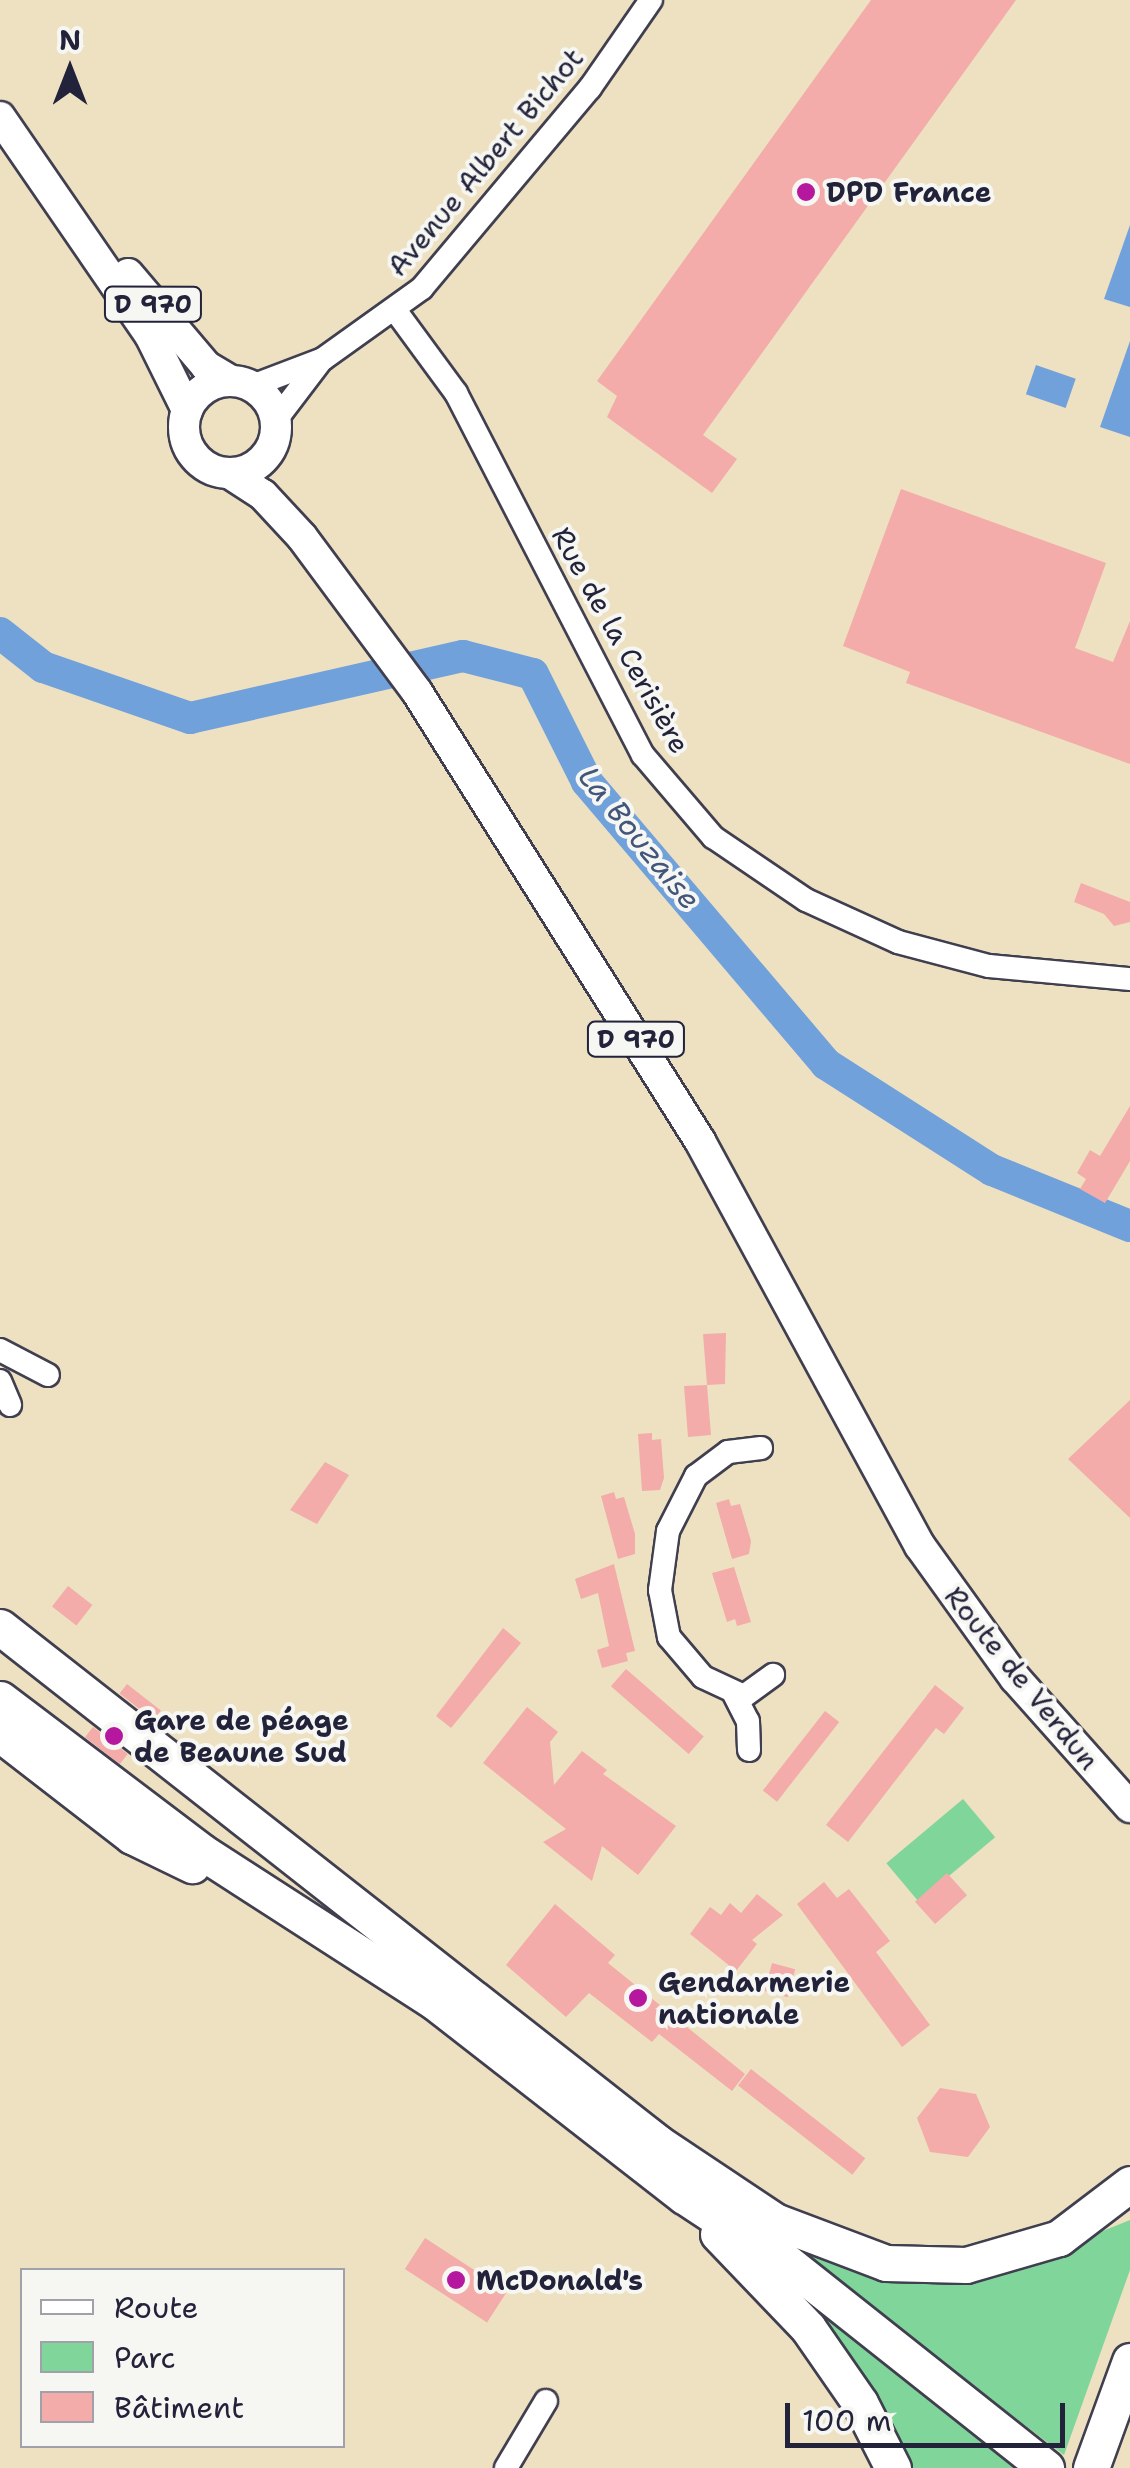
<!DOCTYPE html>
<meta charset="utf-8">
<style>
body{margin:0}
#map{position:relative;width:1130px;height:2468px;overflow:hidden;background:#ede1c2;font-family:"Shantell Sans",sans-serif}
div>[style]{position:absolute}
.green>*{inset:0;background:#80d69a;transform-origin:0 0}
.water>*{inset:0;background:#71a1db;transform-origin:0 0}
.river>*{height:32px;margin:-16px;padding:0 16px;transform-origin:16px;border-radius:16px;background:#71a1db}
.building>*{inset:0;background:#f3aca9;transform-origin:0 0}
.roads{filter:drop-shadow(2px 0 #403f4f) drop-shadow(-2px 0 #403f4f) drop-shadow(0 2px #403f4f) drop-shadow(0 -2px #403f4f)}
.minor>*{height:22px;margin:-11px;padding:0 11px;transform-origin:11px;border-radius:11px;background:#fff}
.major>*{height:30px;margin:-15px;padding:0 15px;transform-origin:15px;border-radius:15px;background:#fff}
.major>.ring{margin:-15px;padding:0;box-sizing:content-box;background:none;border:30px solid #fff;border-radius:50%}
.highway>*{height:35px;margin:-17.5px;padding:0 17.5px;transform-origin:17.5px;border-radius:17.5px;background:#fff}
.dots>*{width:28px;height:28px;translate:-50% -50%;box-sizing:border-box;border:5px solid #f6f6f2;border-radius:50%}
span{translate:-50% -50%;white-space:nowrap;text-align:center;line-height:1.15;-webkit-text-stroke:8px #f6f6f2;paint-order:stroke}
.shield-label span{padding:2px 8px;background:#f6f6f2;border:2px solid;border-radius:8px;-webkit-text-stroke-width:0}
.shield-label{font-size:25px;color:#22223b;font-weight:700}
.street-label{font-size:28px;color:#22223b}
.poi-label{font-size:28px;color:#22223b;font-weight:700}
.left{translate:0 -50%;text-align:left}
.water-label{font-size:30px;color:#42557b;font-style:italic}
.legend{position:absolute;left:20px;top:2268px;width:325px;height:180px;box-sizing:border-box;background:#f6f6f2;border:2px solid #a1a1a9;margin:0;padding:12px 18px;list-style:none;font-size:30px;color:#22223b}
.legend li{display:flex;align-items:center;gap:20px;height:50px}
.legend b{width:50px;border:2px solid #a1a1a9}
.north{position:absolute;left:20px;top:20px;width:100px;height:100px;-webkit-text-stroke:8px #f6f6f2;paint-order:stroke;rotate:0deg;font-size:28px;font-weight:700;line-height:40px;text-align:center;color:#22223b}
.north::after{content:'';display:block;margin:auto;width:35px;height:45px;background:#22223b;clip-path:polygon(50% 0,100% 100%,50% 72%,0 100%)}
.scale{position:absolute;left:785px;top:2403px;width:280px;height:45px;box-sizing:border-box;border:5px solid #22223b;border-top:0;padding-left:12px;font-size:30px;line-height:35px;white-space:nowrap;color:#22223b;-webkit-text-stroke:8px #f6f6f2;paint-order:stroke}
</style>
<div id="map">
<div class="green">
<i style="left:963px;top:1799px;width:50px;height:100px;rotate:50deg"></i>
<i style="clip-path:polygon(1130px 2220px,1130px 2270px,1064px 2455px,806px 2259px,811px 2249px,1006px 2270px)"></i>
<i style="clip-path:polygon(789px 2284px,1023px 2468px,902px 2468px)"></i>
</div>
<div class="water">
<i style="clip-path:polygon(1130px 225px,1130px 307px,1104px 299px)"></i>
<i style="clip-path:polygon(1130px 341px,1130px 437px,1100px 427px)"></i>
<i style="left:1036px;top:365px;width:42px;height:31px;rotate:19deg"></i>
</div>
<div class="river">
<i style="left:0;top:633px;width:55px;rotate:38.3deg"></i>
<i style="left:43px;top:667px;width:156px;rotate:19.1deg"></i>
<i style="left:190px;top:718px;width:280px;rotate:-12.8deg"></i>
<i style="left:463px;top:656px;width:72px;rotate:14.4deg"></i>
<i style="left:533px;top:674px;width:121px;rotate:63.4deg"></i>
<i style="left:587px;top:782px;width:370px;rotate:49.7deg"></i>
<i style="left:826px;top:1064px;width:197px;rotate:32.6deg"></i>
<i style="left:992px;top:1170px;width:149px;rotate:22.1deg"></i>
</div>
<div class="building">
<i style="clip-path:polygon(871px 0,1016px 0,703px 435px,737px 459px,712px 493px,607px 417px,617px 396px,597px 381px)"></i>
<i style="clip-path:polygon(901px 489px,1106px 563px,1075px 648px,1113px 662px,1130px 621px,1130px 764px,906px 683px,910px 672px,843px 646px)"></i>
<i style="clip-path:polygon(1081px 883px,1130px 902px,1130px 922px,1114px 926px,1104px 914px,1074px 902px)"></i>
<i style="clip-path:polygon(1130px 1106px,1130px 1161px,1105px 1203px,1080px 1189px,1086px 1179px,1077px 1173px,1090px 1150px,1100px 1156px)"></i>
<i style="clip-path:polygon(726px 1333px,725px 1384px,707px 1385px,711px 1435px,688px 1437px,684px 1386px,707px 1385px,703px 1334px)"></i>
<i style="clip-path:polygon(1130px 1400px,1130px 1518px,1068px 1459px)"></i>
<i style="clip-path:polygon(652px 1433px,652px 1440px,661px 1439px,664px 1478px,660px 1490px,642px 1491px,638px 1434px)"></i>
<i style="clip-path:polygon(325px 1462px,349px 1475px,317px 1524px,290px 1510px)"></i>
<i style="clip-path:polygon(614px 1492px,616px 1499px,624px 1497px,635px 1534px,635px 1554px,618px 1559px,601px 1496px)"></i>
<i style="clip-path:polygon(729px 1499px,731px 1506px,740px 1504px,751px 1541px,749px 1554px,732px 1559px,716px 1503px)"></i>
<i style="clip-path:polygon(614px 1564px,635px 1651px,626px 1653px,628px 1661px,602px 1668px,597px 1650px,609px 1646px,598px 1593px,581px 1599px,575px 1579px)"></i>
<i style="clip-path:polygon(734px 1567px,751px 1622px,737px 1626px,735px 1619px,727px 1622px,712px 1573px)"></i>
<i style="left:68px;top:1586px;width:31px;height:26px;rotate:38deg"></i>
<i style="clip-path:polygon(503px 1628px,521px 1643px,451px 1728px,436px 1716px)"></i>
<i style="left:626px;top:1669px;width:103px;height:23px;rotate:41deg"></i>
<i style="left:127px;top:1684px;width:43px;height:12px;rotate:38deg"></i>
<i style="clip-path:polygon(935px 1685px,964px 1708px,944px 1734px,936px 1728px,848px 1842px,826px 1825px)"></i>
<i style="clip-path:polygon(527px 1707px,558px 1732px,550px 1742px,554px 1785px,582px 1751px,607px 1770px,603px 1774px,676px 1826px,638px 1875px,602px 1846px,592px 1881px,543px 1842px,566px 1829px,483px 1763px)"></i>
<i style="left:825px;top:1711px;width:18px;height:101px;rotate:38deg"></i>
<i style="left:93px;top:1727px;width:44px;height:13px;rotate:38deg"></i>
<i style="left:947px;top:1873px;width:30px;height:43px;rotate:48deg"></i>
<i style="clip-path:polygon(824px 1882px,837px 1898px,849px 1889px,890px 1941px,876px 1952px,930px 2025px,902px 2047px,797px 1904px)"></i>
<i style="clip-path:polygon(757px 1894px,783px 1915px,752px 1940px,757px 1944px,736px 1971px,690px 1934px,710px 1907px,721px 1915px,730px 1903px,741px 1913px)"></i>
<i style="clip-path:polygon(555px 1904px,615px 1955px,608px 1963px,745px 2074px,732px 2091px,659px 2034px,652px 2042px,589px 1993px,566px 2017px,506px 1965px)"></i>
<i style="left:772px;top:1963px;width:24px;height:29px;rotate:15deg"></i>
<i style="left:751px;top:2069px;width:145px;height:21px;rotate:38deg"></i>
<i style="clip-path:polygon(940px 2088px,976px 2094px,990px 2127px,968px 2157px,930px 2152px,917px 2118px)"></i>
<i style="left:425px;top:2238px;width:98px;height:37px;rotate:33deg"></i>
</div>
<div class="roads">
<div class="minor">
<i style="left:395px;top:310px;width:103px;rotate:53.7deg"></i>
<i style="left:456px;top:393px;width:407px;rotate:62.7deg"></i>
<i style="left:643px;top:755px;width:108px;rotate:49.5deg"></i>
<i style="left:713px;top:837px;width:112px;rotate:34.1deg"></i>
<i style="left:806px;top:900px;width:101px;rotate:24.5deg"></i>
<i style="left:898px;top:942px;width:94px;rotate:14.8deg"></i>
<i style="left:989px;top:966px;width:142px;rotate:5.3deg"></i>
<i style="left:252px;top:386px;width:76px;rotate:-20.8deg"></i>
<i style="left:323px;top:359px;width:122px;rotate:-35.6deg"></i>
<i style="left:422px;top:288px;width:261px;rotate:-50deg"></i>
<i style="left:590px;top:88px;width:107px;rotate:-55.3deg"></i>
<i style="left:275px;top:421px;width:74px;rotate:-52.7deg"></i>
<i style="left:0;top:1350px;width:54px;rotate:27.5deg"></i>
<i style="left:0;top:1381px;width:26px;rotate:67deg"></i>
<i style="left:761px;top:1448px;width:33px;rotate:173deg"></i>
<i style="left:728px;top:1452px;width:40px;rotate:143deg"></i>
<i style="left:696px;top:1476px;width:62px;rotate:117deg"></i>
<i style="left:668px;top:1531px;width:60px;rotate:97.7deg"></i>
<i style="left:660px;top:1590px;width:48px;rotate:79.2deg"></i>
<i style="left:669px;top:1637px;width:52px;rotate:49.6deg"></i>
<i style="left:703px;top:1677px;width:45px;rotate:24.9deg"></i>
<i style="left:744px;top:1696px;width:36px;rotate:-36deg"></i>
<i style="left:734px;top:1694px;width:30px;rotate:63deg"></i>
<i style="left:748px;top:1721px;width:29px;rotate:88deg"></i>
<i style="left:506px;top:2468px;width:78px;rotate:-59.2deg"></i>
</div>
<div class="major">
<i style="left:0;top:117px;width:265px;rotate:55.5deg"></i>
<i style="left:150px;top:335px;width:84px;rotate:63.7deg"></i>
<i style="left:128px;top:274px;width:121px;rotate:49.7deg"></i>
<i style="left:206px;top:366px;width:29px;rotate:31deg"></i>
<i class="ring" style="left:184px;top:381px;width:62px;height:62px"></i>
<i style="left:229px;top:473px;width:40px;rotate:32.9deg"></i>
<i style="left:263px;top:495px;width:57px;rotate:47.1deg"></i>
<i style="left:302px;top:537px;width:193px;rotate:53.4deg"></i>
<i style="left:417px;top:692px;width:531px;rotate:57.78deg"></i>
<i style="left:700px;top:1141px;width:461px;rotate:61.5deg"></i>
<i style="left:920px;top:1546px;width:163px;rotate:54.3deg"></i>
<i style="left:1015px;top:1678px;width:173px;rotate:48.3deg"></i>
</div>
<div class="highway">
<i style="left:0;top:1627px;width:836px;rotate:38.1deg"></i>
<i style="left:658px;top:2143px;width:141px;rotate:33.7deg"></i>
<i style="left:775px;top:2221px;width:119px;rotate:20.7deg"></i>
<i style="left:886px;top:2263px;width:80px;rotate:1.4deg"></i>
<i style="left:966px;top:2265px;width:97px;rotate:-16.2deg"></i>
<i style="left:1059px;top:2238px;width:89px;rotate:-37.3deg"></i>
<i style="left:0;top:1699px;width:253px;rotate:37.1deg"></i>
<i style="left:202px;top:1852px;width:278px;rotate:32.8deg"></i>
<i style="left:436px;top:2003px;width:314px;rotate:37.9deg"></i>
<i style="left:684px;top:2196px;width:127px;rotate:33.4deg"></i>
<i style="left:0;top:1734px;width:167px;rotate:37.7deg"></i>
<i style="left:132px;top:1836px;width:67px;rotate:25.8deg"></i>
<i style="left:718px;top:2234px;width:130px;rotate:46.2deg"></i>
<i style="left:808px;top:2328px;width:91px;rotate:55.3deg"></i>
<i style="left:860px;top:2403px;width:73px;rotate:63.1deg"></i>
<i style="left:775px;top:2253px;width:346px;rotate:38.4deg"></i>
<i style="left:1091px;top:2468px;width:114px;rotate:-70deg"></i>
</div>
</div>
<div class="dots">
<i style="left:806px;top:192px;background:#b5179e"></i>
<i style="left:114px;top:1736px;background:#b5179e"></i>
<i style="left:638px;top:1998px;background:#b5179e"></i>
<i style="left:456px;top:2280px;background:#b5179e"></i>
</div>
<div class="shield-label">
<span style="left:153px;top:304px">D 970</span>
<span style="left:636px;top:1039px">D 970</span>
</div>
<div class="street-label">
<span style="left:485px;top:162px;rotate:-50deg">Avenue Albert Bichot</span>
<span style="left:621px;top:640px;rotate:61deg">Rue de la Cerisière</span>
<span style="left:1022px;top:1678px;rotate:51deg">Route de Verdun</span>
</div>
<div class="poi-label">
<span class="left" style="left:826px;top:192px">DPD France</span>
<span class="left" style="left:134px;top:1736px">Gare de péage<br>de Beaune Sud</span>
<span class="left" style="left:658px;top:1998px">Gendarmerie<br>nationale</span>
<span class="left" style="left:476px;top:2280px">McDonald's</span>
</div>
<div class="water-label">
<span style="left:639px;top:838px;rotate:51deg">La Bouzaise</span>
</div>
<ul class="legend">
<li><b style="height:12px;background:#fff"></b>Route</li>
<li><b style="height:28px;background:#80d69a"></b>Parc</li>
<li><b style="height:28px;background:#f3aca9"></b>Bâtiment</li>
</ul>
<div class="north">N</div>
<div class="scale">100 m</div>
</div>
